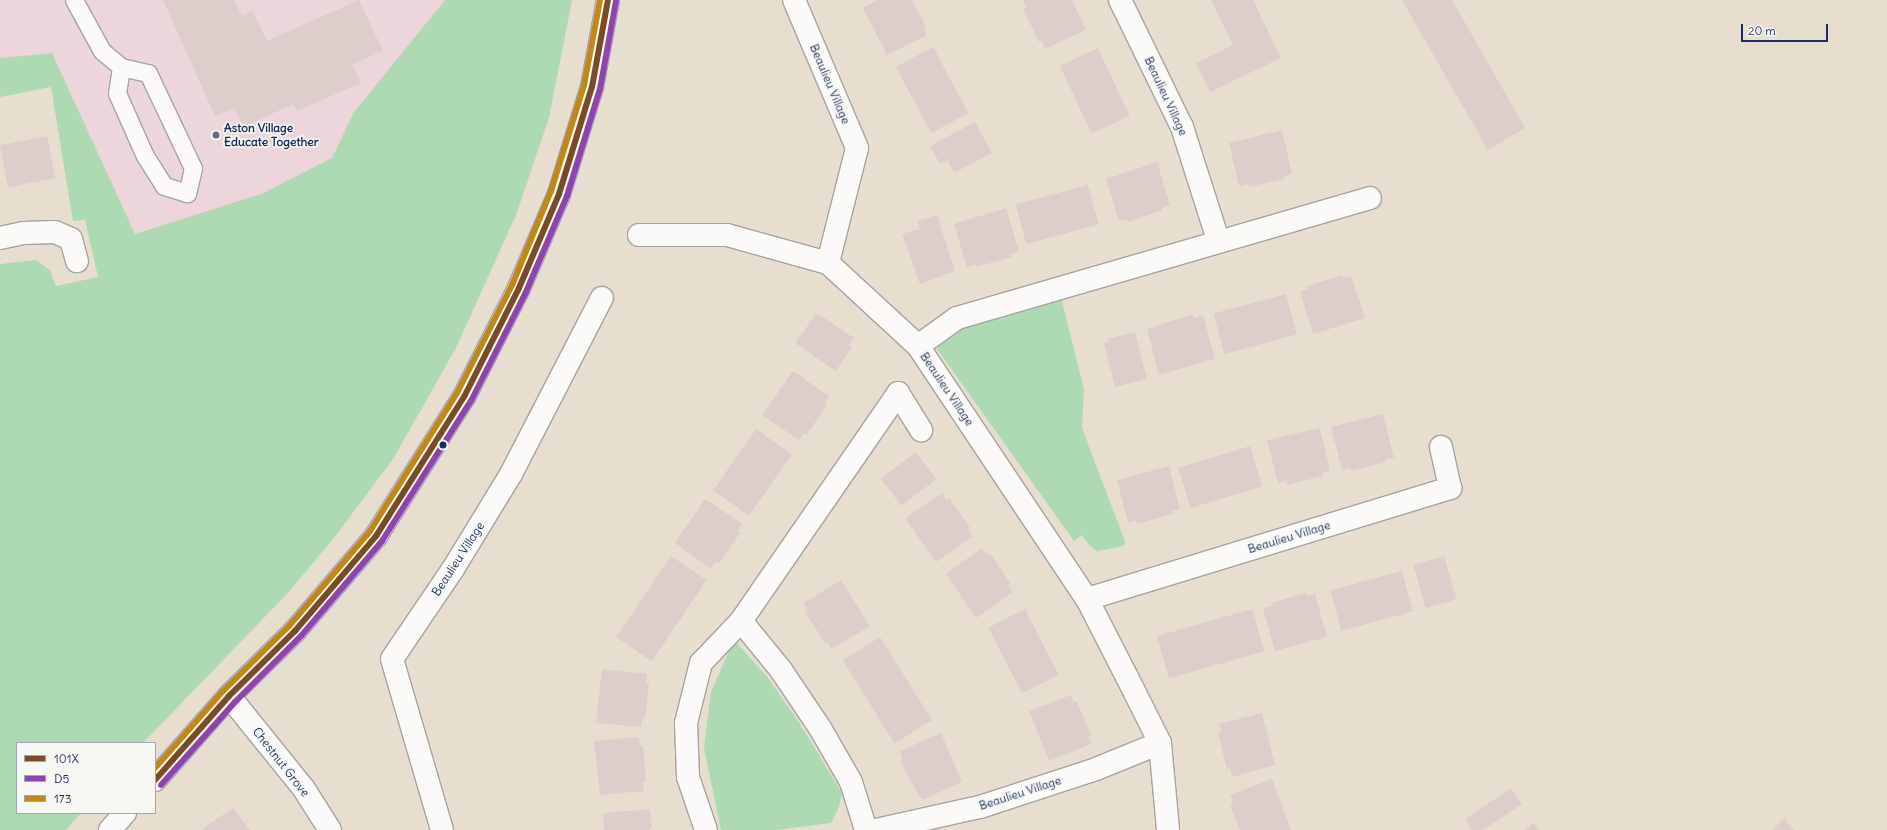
<!DOCTYPE html>
<style>
body{margin:0}
#map{position:relative;width:1887px;height:830px;overflow:hidden;background:#e7decf;font-family:Delius,sans-serif}
div>[style]{position:absolute}
.built>*{inset:0;background:#ecd6db}
.green>*{inset:0;background:#aedab3}
.building>*{inset:0;background:#ddcecb;transform-origin:0 0}
.roads{filter:drop-shadow(1px 0 #a5a3a0) drop-shadow(-1px 0 #a5a3a0) drop-shadow(0 1px #a5a3a0) drop-shadow(0 -1px #a5a3a0)}
.lane>*{height:17px;margin:-8.5px;padding:0 8.5px;transform-origin:8.5px;border-radius:8.5px;background:#fbfaf8}
.street>*{height:22px;margin:-11px;padding:0 11px;transform-origin:11px;border-radius:11px;background:#fbfaf8}
.secondary>*{height:22px;margin:-11px;padding:0 11px;transform-origin:11px;border-radius:11px;background:#fbfaf8}
.bus-1>*{height:6px;margin:-3px;padding:0 3px;transform-origin:3px;border-radius:3px;background:#7a4b2a}
.bus-2>*{height:6px;margin:-3px;padding:0 3px;transform-origin:3px;border-radius:3px;background:#8e44ad}
.bus-3>*{height:6px;margin:-3px;padding:0 3px;transform-origin:3px;border-radius:3px;background:#c08818}
.dots>*{width:11px;height:11px;translate:-50% -50%;box-sizing:border-box;border:2px solid #f6f6f2;border-radius:50%}
span{translate:-50% -50%;white-space:nowrap;text-align:center;line-height:1.15;-webkit-text-stroke:3.5px #f6f6f2;paint-order:stroke}
.street-label{font-size:12px;color:#1b2f5e}
.poi-label{font-size:12px;color:#1b2f5e;font-weight:700}
.left{translate:0 -50%;text-align:left}
.legend{position:absolute;left:16px;top:742px;width:140px;height:72px;box-sizing:border-box;background:#f6f6f2;border:1px solid #9ea6b7;margin:0;padding:5px 7px;list-style:none;font-size:12px;color:#1b2f5e}
.legend li{display:flex;align-items:center;gap:8px;height:20px}
.legend b{width:20px;border:1px solid #9ea6b7}
.scale{position:absolute;left:1741px;top:24px;width:87px;height:18px;box-sizing:border-box;border:2px solid #1b2f5e;border-top:0;padding-left:5px;font-size:12px;line-height:14px;white-space:nowrap;color:#1b2f5e;-webkit-text-stroke:3px #f6f6f2;paint-order:stroke}
</style>
<div id="map">
<div class="built">
<i style="clip-path:polygon(0 0,445px 0,354px 112px,332px 158px,261px 194px,134px 234px,52px 53px,0 58px)"></i>
</div>
<div class="green">
<i style="clip-path:polygon(445px 0,572px 0,549px 118px,516px 215px,456px 348px,393px 459px,334px 538px,286px 595px,143px 743px,17px 743px,17px 813px,81px 813px,66px 830px,0 830px,0 264px,36px 260px,50px 270px,56px 286px,98px 277px,85px 220px,73px 221px,51px 87px,0 97px,0 58px,52px 53px,135px 234px,261px 194px,332px 158px,354px 112px)"></i>
<i style="clip-path:polygon(1061px 297px,1084px 389px,1082px 428px,1126px 544px,1120px 547px,1097px 551px,1089px 545px,1082px 535px,1074px 541px,937px 349px,952px 328px)"></i>
<i style="clip-path:polygon(734px 640px,768px 678px,800px 724px,842px 793px,839px 807px,831px 823px,776px 830px,721px 830px,704px 748px,711px 692px)"></i>
</div>
<div class="building">
<i style="clip-path:polygon(163px 0,234px 0,242px 16px,253px 11px,267px 41px,359px 0,383px 51px,353px 64px,361px 83px,297px 111px,294px 104px,242px 127px,234px 108px,215px 116px)"></i>
<i style="clip-path:polygon(878px 0,912px 0,926px 27px,923px 28px,927px 35px,887px 55px,863px 8px)"></i>
<i style="clip-path:polygon(1023px 0,1072px 0,1086px 30px,1045px 49px,1042px 41px,1039px 42px,1023px 9px,1026px 8px)"></i>
<i style="clip-path:polygon(1211px 0,1253px 0,1281px 58px,1210px 92px,1196px 63px,1233px 45px)"></i>
<i style="clip-path:polygon(1402px 0,1452px 0,1525px 128px,1488px 150px)"></i>
<i style="left:933px;top:47px;width:75px;height:42px;rotate:62deg"></i>
<i style="left:1098px;top:48px;width:75px;height:42px;rotate:65deg"></i>
<i style="clip-path:polygon(975px 122px,992px 153px,954px 173px,948px 160px,940px 164px,930px 146px)"></i>
<i style="clip-path:polygon(1282px 130px,1292px 174px,1284px 176px,1284px 179px,1249px 187px,1248px 184px,1239px 186px,1229px 143px)"></i>
<i style="left:47px;top:136px;width:43px;height:48px;rotate:79deg"></i>
<i style="clip-path:polygon(1157px 162px,1170px 205px,1162px 208px,1163px 210px,1128px 222px,1127px 219px,1119px 221px,1106px 179px)"></i>
<i style="left:1088px;top:185px;width:41px;height:75px;rotate:75deg"></i>
<i style="clip-path:polygon(1006px 208px,1019px 251px,1011px 254px,1012px 257px,976px 267px,976px 264px,967px 267px,954px 224px)"></i>
<i style="clip-path:polygon(937px 215px,955px 271px,920px 284px,902px 234px,920px 229px,917px 221px)"></i>
<i style="clip-path:polygon(1343px 275px,1343px 278px,1351px 276px,1365px 318px,1313px 334px,1300px 291px,1308px 289px,1307px 286px)"></i>
<i style="left:1286px;top:294px;width:42px;height:75px;rotate:75deg"></i>
<i style="clip-path:polygon(817px 313px,854px 338px,849px 346px,852px 347px,836px 371px,795px 343px)"></i>
<i style="clip-path:polygon(1193px 314px,1194px 318px,1203px 315px,1215px 359px,1159px 375px,1147px 329px)"></i>
<i style="clip-path:polygon(1135px 332px,1147px 379px,1115px 387px,1104px 343px,1108px 342px,1108px 339px)"></i>
<i style="clip-path:polygon(793px 371px,829px 396px,825px 403px,827px 405px,817px 420px,806px 435px,804px 433px,799px 440px,762px 415px)"></i>
<i style="clip-path:polygon(1383px 414px,1394px 458px,1386px 459px,1386px 462px,1351px 471px,1350px 468px,1342px 470px,1331px 427px)"></i>
<i style="clip-path:polygon(1320px 428px,1330px 471px,1322px 473px,1323px 476px,1287px 485px,1286px 481px,1278px 483px,1267px 440px)"></i>
<i style="left:756px;top:429px;width:44px;height:75px;rotate:35deg"></i>
<i style="left:1250px;top:446px;width:42px;height:75px;rotate:73deg"></i>
<i style="left:916px;top:452px;width:34px;height:44px;rotate:53deg"></i>
<i style="clip-path:polygon(1169px 466px,1180px 509px,1172px 511px,1173px 514px,1137px 524px,1136px 521px,1128px 523px,1117px 480px)"></i>
<i style="clip-path:polygon(942px 493px,947px 500px,949px 498px,960px 513px,970px 528px,968px 530px,972px 537px,936px 562px,905px 518px)"></i>
<i style="clip-path:polygon(705px 499px,742px 524px,737px 531px,740px 533px,719px 563px,716px 562px,711px 569px,675px 543px)"></i>
<i style="clip-path:polygon(982px 548px,987px 555px,990px 553px,1000px 568px,1011px 584px,1008px 585px,1013px 592px,976px 618px,946px 574px)"></i>
<i style="left:671px;top:556px;width:43px;height:98px;rotate:34deg"></i>
<i style="left:1444px;top:556px;width:45px;height:32px;rotate:74deg"></i>
<i style="left:1402px;top:571px;width:42px;height:74px;rotate:75deg"></i>
<i style="clip-path:polygon(841px 580px,870px 626px,832px 649px,827px 642px,825px 643px,805px 612px,808px 611px,804px 603px)"></i>
<i style="clip-path:polygon(1306px 593px,1307px 596px,1315px 594px,1327px 637px,1275px 651px,1263px 608px,1272px 606px,1271px 603px)"></i>
<i style="left:1025px;top:609px;width:74px;height:41px;rotate:63deg"></i>
<i style="left:1252px;top:609px;width:44px;height:99px;rotate:74deg"></i>
<i style="left:880px;top:637px;width:98px;height:44px;rotate:58deg"></i>
<i style="clip-path:polygon(602px 669px,647px 674px,646px 682px,649px 683px,645px 719px,642px 719px,641px 727px,596px 723px)"></i>
<i style="clip-path:polygon(1071px 695px,1074px 702px,1077px 701px,1091px 736px,1088px 737px,1091px 744px,1049px 761px,1029px 711px)"></i>
<i style="clip-path:polygon(1262px 713px,1275px 765px,1232px 777px,1230px 768px,1227px 769px,1218px 733px,1221px 733px,1219px 724px)"></i>
<i style="clip-path:polygon(941px 733px,962px 782px,922px 800px,908px 777px,900px 760px,903px 759px,900px 751px)"></i>
<i style="clip-path:polygon(639px 737px,640px 746px,643px 745px,646px 782px,643px 782px,644px 791px,600px 795px,594px 741px)"></i>
<i style="clip-path:polygon(1272px 779px,1291px 830px,1240px 830px,1230px 804px,1233px 803px,1230px 795px)"></i>
<i style="clip-path:polygon(1511px 788px,1522px 804px,1483px 830px,1472px 830px,1465px 819px)"></i>
<i style="clip-path:polygon(233px 808px,250px 830px,200px 830px)"></i>
<i style="clip-path:polygon(650px 809px,652px 827px,649px 830px,604px 830px,603px 813px)"></i>
<i style="clip-path:polygon(1784px 819px,1794px 830px,1772px 830px)"></i>
<i style="clip-path:polygon(1534px 823px,1539px 830px,1524px 830px)"></i>
</div>
<div class="roads">
<div class="lane">
<i style="left:74px;top:0;width:58px;rotate:61.2deg"></i>
<i style="left:102px;top:51px;width:25px;rotate:40deg"></i>
<i style="left:121px;top:67px;width:28px;rotate:13deg"></i>
<i style="left:148px;top:73px;width:105px;rotate:64.7deg"></i>
<i style="left:193px;top:168px;width:26px;rotate:103deg"></i>
<i style="left:187px;top:193px;width:24px;rotate:-163deg"></i>
<i style="left:164px;top:186px;width:36px;rotate:-122deg"></i>
<i style="left:145px;top:156px;width:69px;rotate:-114deg"></i>
<i style="left:117px;top:93px;width:26px;rotate:-81deg"></i>
</div>
<div class="street">
<i style="left:794px;top:0;width:161px;rotate:66.9deg"></i>
<i style="left:857px;top:148px;width:119px;rotate:104.2deg"></i>
<i style="left:1120px;top:0;width:141px;rotate:64deg"></i>
<i style="left:1182px;top:127px;width:119px;rotate:72.3deg"></i>
<i style="left:639px;top:235px;width:88px"></i>
<i style="left:727px;top:235px;width:105px;rotate:15.5deg"></i>
<i style="left:828px;top:263px;width:122px;rotate:42.7deg"></i>
<i style="left:918px;top:346px;width:304px;rotate:56.3deg"></i>
<i style="left:1087px;top:599px;width:88px;rotate:62.9deg"></i>
<i style="left:1127px;top:677px;width:74px;rotate:63.4deg"></i>
<i style="left:1160px;top:743px;width:87px;rotate:84.7deg"></i>
<i style="left:0;top:238px;width:24px;rotate:-12deg"></i>
<i style="left:23px;top:233px;width:32px;rotate:-2deg"></i>
<i style="left:55px;top:232px;width:17px;rotate:24deg"></i>
<i style="left:71px;top:239px;width:23px;rotate:75deg"></i>
<i style="left:918px;top:346px;width:48px;rotate:-35.7deg"></i>
<i style="left:957px;top:318px;width:430px;rotate:-16.2deg"></i>
<i style="left:1087px;top:599px;width:380px;rotate:-17deg"></i>
<i style="left:1450px;top:488px;width:42px;rotate:-102.4deg"></i>
<i style="left:741px;top:621px;width:277px;rotate:-55.4deg"></i>
<i style="left:898px;top:393px;width:44px;rotate:58.1deg"></i>
<i style="left:229px;top:696px;width:119px;rotate:51.1deg"></i>
<i style="left:304px;top:789px;width:49px;rotate:57.6deg"></i>
<i style="left:442px;top:830px;width:178px;rotate:-106.3deg"></i>
<i style="left:392px;top:659px;width:109px;rotate:-55.9deg"></i>
<i style="left:453px;top:569px;width:111px;rotate:-58.6deg"></i>
<i style="left:511px;top:474px;width:198px;rotate:-62.7deg"></i>
<i style="left:706px;top:830px;width:56px;rotate:-108.8deg"></i>
<i style="left:688px;top:777px;width:54px;rotate:-92.1deg"></i>
<i style="left:686px;top:723px;width:62px;rotate:-76deg"></i>
<i style="left:701px;top:663px;width:58px;rotate:-46.4deg"></i>
<i style="left:741px;top:621px;width:63px;rotate:50.8deg"></i>
<i style="left:781px;top:670px;width:70px;rotate:56.1deg"></i>
<i style="left:820px;top:728px;width:62px;rotate:60.1deg"></i>
<i style="left:851px;top:782px;width:50px;rotate:72.6deg"></i>
<i style="left:876px;top:830px;width:107px;rotate:-12.5deg"></i>
<i style="left:980px;top:807px;width:122px;rotate:-18.1deg"></i>
<i style="left:1096px;top:769px;width:69px;rotate:-22.1deg"></i>
</div>
<div class="secondary">
<i style="left:155px;top:780px;width:112px;rotate:-48.6deg"></i>
<i style="left:229px;top:696px;width:93px;rotate:-44.6deg"></i>
<i style="left:295px;top:631px;width:125px;rotate:-49.5deg"></i>
<i style="left:376px;top:536px;width:165px;rotate:-57.7deg"></i>
<i style="left:464px;top:397px;width:122px;rotate:-63.2deg"></i>
<i style="left:519px;top:288px;width:102px;rotate:-66.9deg"></i>
<i style="left:559px;top:194px;width:112px;rotate:-72.9deg"></i>
<i style="left:592px;top:87px;width:88px;rotate:-79.6deg"></i>
<i style="left:110px;top:830px;width:23px;rotate:-49deg"></i>
</div>
</div>
<div class="bus-1">
<i style="left:155px;top:780px;width:112px;rotate:-48.6deg"></i>
<i style="left:229px;top:696px;width:93px;rotate:-44.6deg"></i>
<i style="left:295px;top:631px;width:125px;rotate:-49.5deg"></i>
<i style="left:376px;top:536px;width:165px;rotate:-57.7deg"></i>
<i style="left:464px;top:397px;width:122px;rotate:-63.2deg"></i>
<i style="left:519px;top:288px;width:102px;rotate:-66.9deg"></i>
<i style="left:559px;top:194px;width:112px;rotate:-72.9deg"></i>
<i style="left:592px;top:87px;width:88px;rotate:-79.6deg"></i>
</div>
<div class="bus-2">
<i style="left:161px;top:785px;width:111px;rotate:-48.3deg"></i>
<i style="left:235px;top:702px;width:93px;rotate:-45deg"></i>
<i style="left:301px;top:636px;width:125px;rotate:-49.5deg"></i>
<i style="left:382px;top:541px;width:166px;rotate:-57.6deg"></i>
<i style="left:471px;top:401px;width:122px;rotate:-63.2deg"></i>
<i style="left:526px;top:292px;width:104px;rotate:-66.9deg"></i>
<i style="left:567px;top:196px;width:112px;rotate:-72.9deg"></i>
<i style="left:600px;top:89px;width:89px;rotate:-79.7deg"></i>
</div>
<div class="bus-3">
<i style="left:155px;top:768px;width:103px;rotate:-48.6deg"></i>
<i style="left:223px;top:691px;width:93px;rotate:-44.6deg"></i>
<i style="left:289px;top:626px;width:125px;rotate:-49.5deg"></i>
<i style="left:370px;top:531px;width:163px;rotate:-57.8deg"></i>
<i style="left:457px;top:393px;width:121px;rotate:-63deg"></i>
<i style="left:512px;top:285px;width:102px;rotate:-67.5deg"></i>
<i style="left:551px;top:191px;width:111px;rotate:-72.7deg"></i>
<i style="left:584px;top:85px;width:86px;rotate:-79.3deg"></i>
</div>
<div class="dots">
<i style="left:216px;top:135px;background:#626c86"></i>
<i style="left:443px;top:445px;background:#1b2f5e"></i>
</div>
<div class="street-label">
<span style="left:830px;top:84px;rotate:67deg">Beaulieu Village</span>
<span style="left:1166px;top:96px;rotate:65deg">Beaulieu Village</span>
<span style="left:947px;top:389px;rotate:56deg">Beaulieu Village</span>
<span style="left:1289px;top:537px;rotate:-17deg">Beaulieu Village</span>
<span style="left:458px;top:559px;rotate:-57deg">Beaulieu Village</span>
<span style="left:281px;top:762px;rotate:52deg">Chestnut Grove</span>
<span style="left:1020px;top:793px;rotate:-18deg">Beaulieu Village</span>
</div>
<div class="poi-label">
<span class="left" style="left:224px;top:135px">Aston Village<br>Educate Together</span>
</div>
<ul class="legend">
<li><b style="height:5px;background:#7a4b2a"></b>101X</li>
<li><b style="height:5px;background:#8e44ad"></b>D5</li>
<li><b style="height:5px;background:#c08818"></b>173</li>
</ul>
<div class="scale">20 m</div>
</div>
